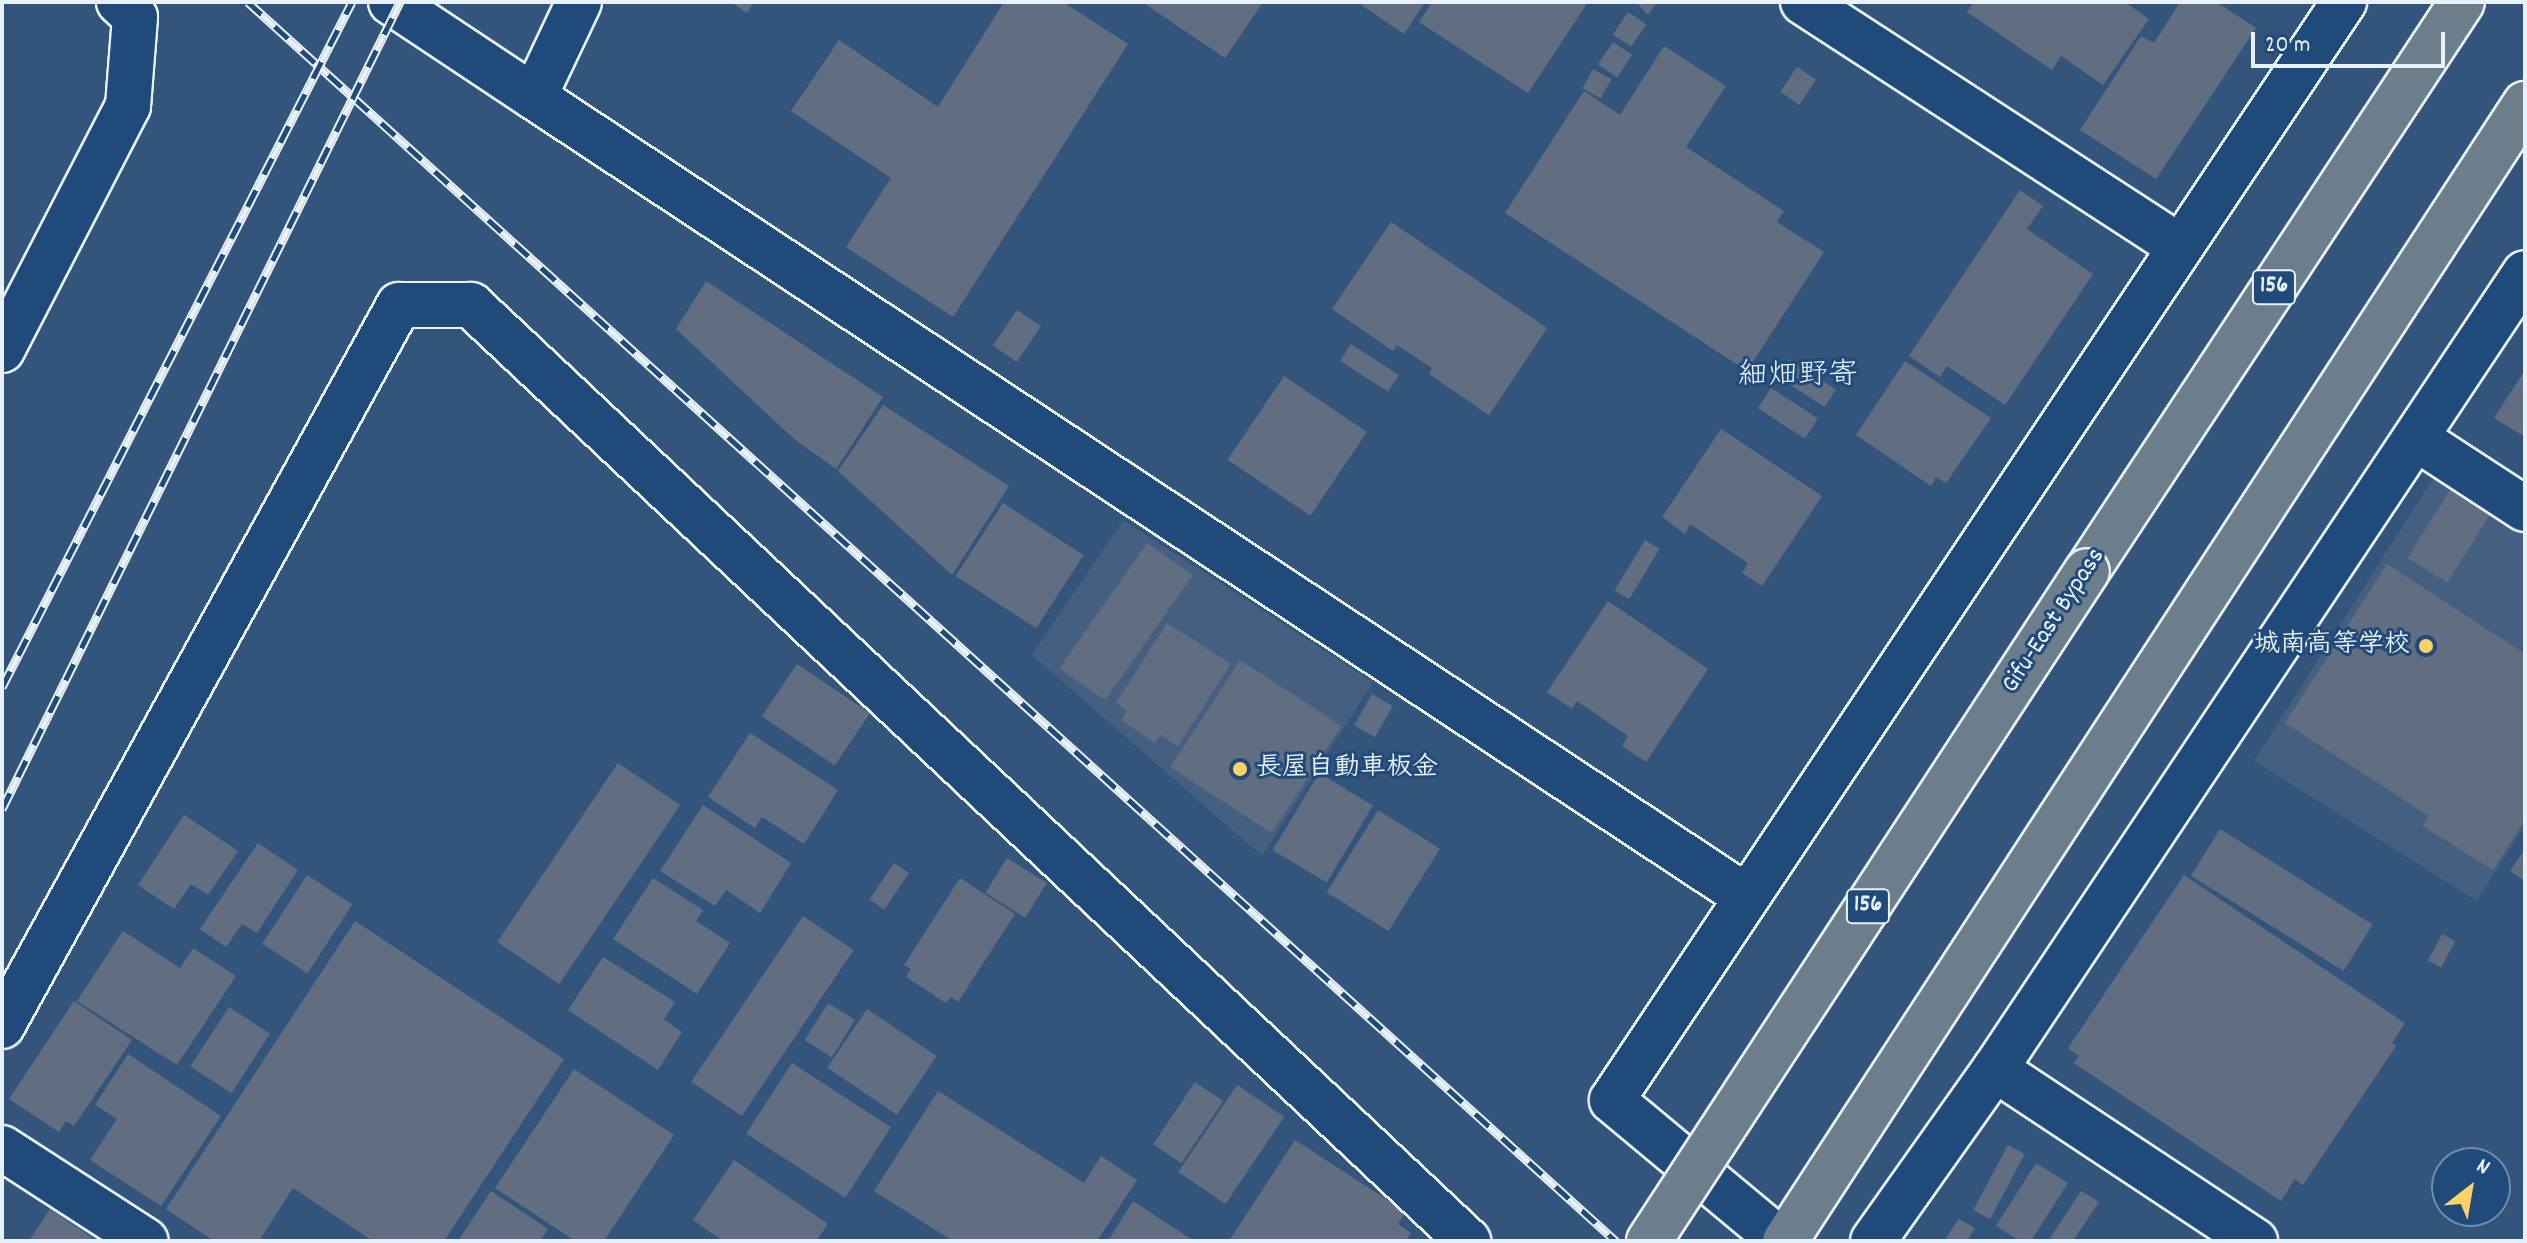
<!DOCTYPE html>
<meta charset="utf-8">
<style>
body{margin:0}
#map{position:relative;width:2527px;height:1243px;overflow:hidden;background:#33557c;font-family:Dekko,"Klee One",sans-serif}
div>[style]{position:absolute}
.built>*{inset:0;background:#445f80}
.building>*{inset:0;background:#616e81;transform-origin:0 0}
.roads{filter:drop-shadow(2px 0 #e8f1f8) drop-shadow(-2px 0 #e8f1f8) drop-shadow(0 2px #e8f1f8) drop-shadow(0 -2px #e8f1f8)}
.street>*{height:44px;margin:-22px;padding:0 22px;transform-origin:22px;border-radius:22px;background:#1f4a7a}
.highway>*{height:44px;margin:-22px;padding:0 22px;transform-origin:22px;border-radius:22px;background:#6c7d8b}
.rail>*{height:9px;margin-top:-4.5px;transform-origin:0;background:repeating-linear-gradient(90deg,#1f4a7a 0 18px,#e8f1f8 0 36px);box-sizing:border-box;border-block:2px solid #e8f1f8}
.bridges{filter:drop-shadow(2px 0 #e8f1f8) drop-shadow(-2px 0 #e8f1f8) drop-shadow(0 2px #e8f1f8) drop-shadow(0 -2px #e8f1f8)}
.highway-bridge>*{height:44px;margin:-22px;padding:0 22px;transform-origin:22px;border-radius:22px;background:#6c7d8b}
.dots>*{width:22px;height:22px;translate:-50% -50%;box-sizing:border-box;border:4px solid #1f4a7a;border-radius:50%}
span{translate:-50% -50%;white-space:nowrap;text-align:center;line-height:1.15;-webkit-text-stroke:6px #1f4a7a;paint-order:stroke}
.shield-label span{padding:2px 6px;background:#1f4a7a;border:2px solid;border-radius:6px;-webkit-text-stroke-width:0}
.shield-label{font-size:24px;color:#e8f1f8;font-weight:700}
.street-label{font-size:26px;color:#e8f1f8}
.poi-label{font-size:26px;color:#e8f1f8;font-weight:700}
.right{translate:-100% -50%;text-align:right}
.left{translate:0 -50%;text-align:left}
.quarter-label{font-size:30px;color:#e8f1f8}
.frame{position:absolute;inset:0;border:4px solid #e8f1f8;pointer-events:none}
.north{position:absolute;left:2431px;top:1147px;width:80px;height:80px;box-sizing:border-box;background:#1f4a7a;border:2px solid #6f8dac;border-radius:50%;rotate:31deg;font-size:22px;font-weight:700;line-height:32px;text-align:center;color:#e8f1f8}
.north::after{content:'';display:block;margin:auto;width:28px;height:36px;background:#ffd166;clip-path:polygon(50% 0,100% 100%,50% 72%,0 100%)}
.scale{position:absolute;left:2251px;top:32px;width:194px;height:36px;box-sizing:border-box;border:4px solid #e8f1f8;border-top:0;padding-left:10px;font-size:24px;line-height:28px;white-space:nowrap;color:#e8f1f8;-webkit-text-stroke:6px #1f4a7a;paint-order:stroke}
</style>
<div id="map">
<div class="built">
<i style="clip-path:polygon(2435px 475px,2525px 531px,2525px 825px,2477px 901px,2254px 761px)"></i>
<i style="clip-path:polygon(1123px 520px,1373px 682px,1262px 856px,1032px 655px)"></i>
</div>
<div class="building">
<i style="clip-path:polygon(731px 2px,754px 2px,747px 13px)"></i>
<i style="clip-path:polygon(1004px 2px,1063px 2px,1128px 44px,953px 317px,846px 247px,891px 178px,791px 111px,839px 40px,938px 107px)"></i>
<i style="clip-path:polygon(1142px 2px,1263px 2px,1225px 58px)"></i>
<i style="clip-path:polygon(1357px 2px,1425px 2px,1404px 34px)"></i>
<i style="clip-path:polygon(1432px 2px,1588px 2px,1528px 93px,1419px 22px)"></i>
<i style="clip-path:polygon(1636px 2px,1657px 2px,1648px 15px)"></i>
<i style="clip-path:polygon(1974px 2px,2125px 2px,2149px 19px,2103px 85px,2061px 56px,2052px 70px,1967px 12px)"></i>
<i style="clip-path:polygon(2180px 2px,2216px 2px,2256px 28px,2156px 179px,2080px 130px,2141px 36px,2154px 43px)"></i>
<i style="left:1628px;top:12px;width:22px;height:27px;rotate:34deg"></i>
<i style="left:1613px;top:42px;width:23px;height:27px;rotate:34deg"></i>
<i style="clip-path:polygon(1664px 46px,1726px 86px,1686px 147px,1784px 211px,1777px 222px,1824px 252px,1747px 371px,1505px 213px,1584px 91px,1620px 115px)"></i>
<i style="left:1797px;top:67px;width:23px;height:30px;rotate:34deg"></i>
<i style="left:1593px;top:69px;width:21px;height:22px;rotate:29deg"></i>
<i style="clip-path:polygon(2020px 190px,2043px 206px,2027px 229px,2093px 274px,2005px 405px,1947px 366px,1940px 377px,1909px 356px)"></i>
<i style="clip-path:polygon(1391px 222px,1547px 328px,1489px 415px,1429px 374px,1432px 368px,1397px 345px,1393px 351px,1332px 309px)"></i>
<i style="clip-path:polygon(706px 281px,883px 397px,836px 469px,793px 438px,676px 329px)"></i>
<i style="left:1017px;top:310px;width:29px;height:43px;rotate:34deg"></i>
<i style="left:1351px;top:344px;width:57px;height:20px;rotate:33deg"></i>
<i style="left:1789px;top:359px;width:56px;height:21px;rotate:33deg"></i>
<i style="clip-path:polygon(1905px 361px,1991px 418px,1946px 483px,1936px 477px,1931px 486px,1856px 435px)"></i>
<i style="clip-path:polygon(2525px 370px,2525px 437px,2494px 418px)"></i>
<i style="left:1284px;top:376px;width:100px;height:101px;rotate:34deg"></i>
<i style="left:1771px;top:388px;width:56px;height:24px;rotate:33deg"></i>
<i style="clip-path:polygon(883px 405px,1009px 486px,952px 575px,838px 471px)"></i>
<i style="clip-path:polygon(1721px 429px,1822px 496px,1762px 586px,1742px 573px,1748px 563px,1690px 524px,1685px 534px,1662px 517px)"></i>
<i style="left:2453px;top:485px;width:47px;height:86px;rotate:32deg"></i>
<i style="left:1003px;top:503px;width:96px;height:87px;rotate:33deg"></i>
<i style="left:1645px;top:540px;width:17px;height:59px;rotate:31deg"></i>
<i style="left:1147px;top:543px;width:56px;height:153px;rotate:35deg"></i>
<i style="clip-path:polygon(2387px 564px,2525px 654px,2525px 820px,2493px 870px,2423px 826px,2429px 816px,2285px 723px)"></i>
<i style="clip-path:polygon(1608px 601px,1708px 669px,1646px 762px,1622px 746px,1628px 736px,1577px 701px,1572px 709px,1547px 692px)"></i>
<i style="clip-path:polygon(1167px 623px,1231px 664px,1178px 746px,1160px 735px,1155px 743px,1121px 720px,1127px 711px,1116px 703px)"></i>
<i style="left:1240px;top:660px;width:121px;height:128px;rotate:33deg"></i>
<i style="left:797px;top:664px;width:88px;height:63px;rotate:34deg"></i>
<i style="left:1372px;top:694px;width:24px;height:36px;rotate:30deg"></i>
<i style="clip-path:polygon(750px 733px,838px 790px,804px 844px,762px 817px,755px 828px,708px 797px)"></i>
<i style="left:618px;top:763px;width:75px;height:216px;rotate:34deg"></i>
<i style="left:1319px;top:773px;width:63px;height:90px;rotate:31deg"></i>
<i style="clip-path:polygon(703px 805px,791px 863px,760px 913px,726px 890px,715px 906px,660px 871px)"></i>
<i style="left:1378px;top:810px;width:73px;height:97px;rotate:32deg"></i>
<i style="clip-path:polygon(184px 815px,238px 851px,208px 895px,191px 884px,174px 909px,138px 885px)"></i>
<i style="left:2220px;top:829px;width:180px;height:55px;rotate:32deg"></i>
<i style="clip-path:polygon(258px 843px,298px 870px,257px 933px,242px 924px,226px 947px,200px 929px)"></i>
<i style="clip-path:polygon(2525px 849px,2525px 881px,2510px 871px)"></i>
<i style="left:1007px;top:858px;width:47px;height:41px;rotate:32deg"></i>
<i style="left:894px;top:863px;width:18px;height:44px;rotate:34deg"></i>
<i style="left:307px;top:875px;width:54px;height:82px;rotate:33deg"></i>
<i style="clip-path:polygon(2184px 875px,2405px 1023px,2392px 1043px,2396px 1046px,2303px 1185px,2295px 1179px,2281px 1201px,2074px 1063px,2079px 1056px,2068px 1048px)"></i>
<i style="clip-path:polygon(653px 878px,703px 910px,696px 921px,730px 943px,697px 994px,613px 939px)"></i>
<i style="clip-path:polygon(960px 878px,1015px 914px,958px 1002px,951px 997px,946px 1003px,906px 977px,911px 969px,904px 965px)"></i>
<i style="left:803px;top:916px;width:61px;height:200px;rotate:34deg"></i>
<i style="clip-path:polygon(355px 921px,564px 1059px,444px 1241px,373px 1241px,293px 1188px,259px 1241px,214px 1241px,166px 1209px)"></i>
<i style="clip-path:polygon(123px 931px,180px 968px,193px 948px,236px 976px,177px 1065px,77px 1001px)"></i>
<i style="left:2442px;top:934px;width:15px;height:30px;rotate:28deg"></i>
<i style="clip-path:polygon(603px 957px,675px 1002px,664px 1019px,682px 1032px,658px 1070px,568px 1010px)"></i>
<i style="clip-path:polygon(74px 1001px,132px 1040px,74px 1126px,66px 1121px,59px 1132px,9px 1099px)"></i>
<i style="left:828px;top:1003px;width:32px;height:44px;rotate:32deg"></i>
<i style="left:229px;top:1007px;width:49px;height:71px;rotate:33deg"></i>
<i style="left:867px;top:1009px;width:84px;height:71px;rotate:34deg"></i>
<i style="clip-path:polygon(128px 1054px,221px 1116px,161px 1206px,90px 1160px,117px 1119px,95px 1105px)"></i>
<i style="left:792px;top:1063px;width:118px;height:84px;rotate:33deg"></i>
<i style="clip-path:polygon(574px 1069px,674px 1135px,604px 1241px,575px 1241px,495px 1188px)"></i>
<i style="left:1195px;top:1082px;width:34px;height:75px;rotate:34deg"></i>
<i style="left:1237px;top:1085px;width:57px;height:105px;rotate:34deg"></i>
<i style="clip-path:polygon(938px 1091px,1084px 1183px,1101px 1156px,1137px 1180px,1097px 1241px,953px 1241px,874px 1191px)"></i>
<i style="clip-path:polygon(1295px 1140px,1406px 1212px,1398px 1224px,1411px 1233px,1406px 1241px,1229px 1241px)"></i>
<i style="left:2008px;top:1145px;width:19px;height:74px;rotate:28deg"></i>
<i style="clip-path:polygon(734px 1160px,828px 1224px,816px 1241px,723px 1241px,693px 1220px)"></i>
<i style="clip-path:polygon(2036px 1163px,2068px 1183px,2031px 1241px,2020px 1241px,1996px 1226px)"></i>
<i style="clip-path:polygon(491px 1191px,548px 1229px,540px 1241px,458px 1241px)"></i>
<i style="clip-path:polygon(2081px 1191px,2099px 1202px,2073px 1241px,2048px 1241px)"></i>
<i style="clip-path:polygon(1133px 1201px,1194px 1241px,1108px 1241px)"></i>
<i style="clip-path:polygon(50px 1209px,97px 1241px,29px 1241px)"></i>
<i style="clip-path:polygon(1959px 1219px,1975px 1228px,1967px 1241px,1944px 1241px)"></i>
</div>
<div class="roads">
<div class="street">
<i style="left:391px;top:2px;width:172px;rotate:33.6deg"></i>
<i style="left:579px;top:2px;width:105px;rotate:115.3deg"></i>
<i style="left:534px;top:97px;width:1453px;rotate:33.41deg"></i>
<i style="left:1803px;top:2px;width:448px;rotate:33deg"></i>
<i style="left:2px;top:350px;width:275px;rotate:-62.7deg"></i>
<i style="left:128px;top:106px;width:89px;rotate:-85.5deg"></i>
<i style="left:135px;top:17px;width:22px;rotate:-137deg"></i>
<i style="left:2416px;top:438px;width:130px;rotate:33.1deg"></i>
<i style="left:2px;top:1026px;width:823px;rotate:-61.16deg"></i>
<i style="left:399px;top:305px;width:72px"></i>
<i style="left:471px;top:305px;width:1368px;rotate:43.19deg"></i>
<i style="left:1995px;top:1069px;width:312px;rotate:33.5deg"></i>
<i style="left:2px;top:1148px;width:171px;rotate:32.9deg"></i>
<i style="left:1781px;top:1241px;width:220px;rotate:-140.2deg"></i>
<i style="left:1612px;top:1100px;width:1320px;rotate:-56.31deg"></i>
<i style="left:1873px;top:1241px;width:211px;rotate:-54.7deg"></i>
<i style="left:1995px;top:1069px;width:956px;rotate:-56.34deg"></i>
</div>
<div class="highway">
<i style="left:2087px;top:571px;width:681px;rotate:-56.61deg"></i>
<i style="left:1785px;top:1241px;width:1357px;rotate:-56.94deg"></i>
</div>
</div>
<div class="rail">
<i style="left:248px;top:2px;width:1846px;rotate:42.17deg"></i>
<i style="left:2px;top:687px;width:769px;rotate:-62.94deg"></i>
<i style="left:2px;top:809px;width:900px;rotate:-63.75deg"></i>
</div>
<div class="bridges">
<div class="highway-bridge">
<i style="left:1649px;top:1241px;width:800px;rotate:-56.83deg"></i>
</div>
</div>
<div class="dots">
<i style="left:2426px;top:646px;background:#ffd166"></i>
<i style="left:1240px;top:769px;background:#ffd166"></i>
</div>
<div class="shield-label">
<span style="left:2274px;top:287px">156</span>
<span style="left:1868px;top:906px">156</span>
</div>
<div class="street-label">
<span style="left:2054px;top:621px;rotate:-57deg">Gifu-East Bypass</span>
</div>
<div class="poi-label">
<span class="right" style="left:2410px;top:646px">城南高等学校</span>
<span class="left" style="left:1256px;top:769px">長屋自動車板金</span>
</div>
<div class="quarter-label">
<span style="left:1798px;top:378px">細畑野寄</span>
</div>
<div class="frame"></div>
<div class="north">N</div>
<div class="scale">20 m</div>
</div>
